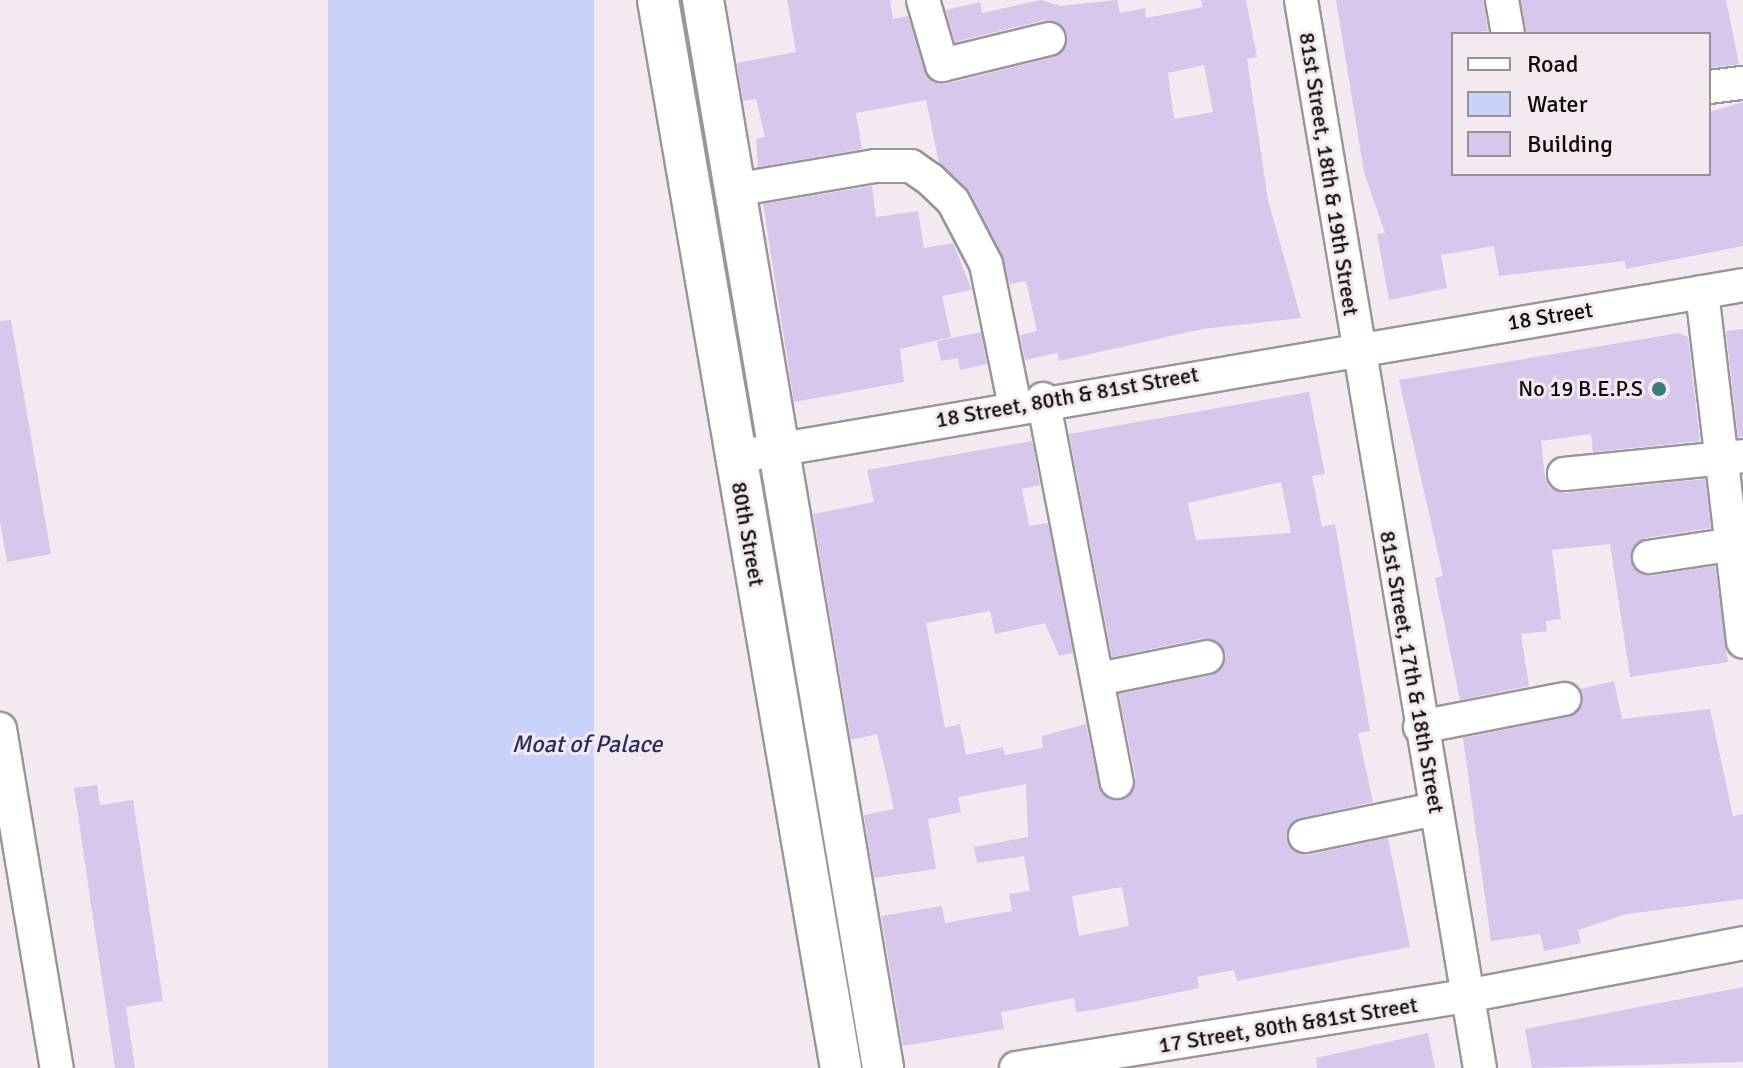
<!DOCTYPE html>
<style>
body{margin:0}
#map{position:relative;width:1743px;height:1068px;overflow:hidden;background:#f3e9f0;font-family:Signika,sans-serif}
div>[style]{position:absolute}
.water>*{inset:0;background:#c9d2f8;transform-origin:0 0}
.building>*{inset:0;background:#d8c7ed}
.roads{filter:drop-shadow(2px 0 #9d949a) drop-shadow(-2px 0 #9d949a) drop-shadow(0 2px #9d949a) drop-shadow(0 -2px #9d949a)}
.minor>*{height:32px;margin:-16px;padding:0 16px;transform-origin:16px;border-radius:16px;background:#fff}
.major>*{height:40px;margin:-20px;padding:0 20px;transform-origin:20px;border-radius:20px;background:#fff}
.dots>*{width:22px;height:22px;translate:-50% -50%;box-sizing:border-box;border:4px solid #f3e9f0;border-radius:50%}
span{translate:-50% -50%;white-space:nowrap;text-align:center;line-height:1.15;-webkit-text-stroke:6px #f3e9f0;paint-order:stroke}
.street-label{font-size:22px;color:#0d0a0c}
.poi-label{font-size:22px;color:#0d0a0c}
.right{translate:-100% -50%;text-align:right}
.water-label{font-size:24px;color:#272d5d;font-style:italic}
.legend{position:absolute;left:1451px;top:32px;width:260px;height:144px;box-sizing:border-box;background:#f3e9f0;border:2px solid #979095;margin:0;padding:10px 14px;list-style:none;font-size:24px;color:#0d0a0c}
.legend li{display:flex;align-items:center;gap:16px;height:40px}
.legend b{width:40px;border:2px solid #979095}
</style>
<div id="map">
<div class="water">
<i style="left:328px;top:0;width:266px;height:1083px"></i>
</div>
<div class="building">
<i style="clip-path:polygon(evenodd,787px 0,890px 0,893px 19px,908px 16px,928px 78px,946px 84px,1054px 57px,1068px 35px,1045px 20px,955px 42px,946px 10px,980px 2px,982px 13px,1041px 0,1060px 6px,1117px 0,1120px 13px,1145px 8px,1146px 18px,1203px 7px,1201px 0,1246px 0,1257px 57px,1247px 59px,1268px 200px,1301px 318px,1202px 329px,1059px 361px,1058px 353px,1025px 360px,1020px 335px,1037px 331px,1026px 281px,1010px 284px,970px 192px,939px 163px,926px 100px,856px 113px,862px 149px,758px 167px,756px 139px,765px 137px,756px 99px,743px 101px,737px 63px,796px 52px,787px 0,1204px 65px,1213px 112px,1174px 119px,1168px 73px,1204px 65px)"></i>
<i style="clip-path:polygon(1336px 0,1483px 0,1488px 31px,1453px 34px,1453px 174px,1709px 174px,1709px 112px,1743px 102px,1743px 246px,1626px 269px,1625px 261px,1499px 276px,1494px 246px,1441px 255px,1447px 288px,1389px 300px,1377px 234px,1385px 233px,1364px 172px)"></i>
<i style="clip-path:polygon(1521px 0,1726px 0,1739px 64px,1709px 68px,1709px 34px,1527px 34px)"></i>
<i style="clip-path:polygon(872px 186px,876px 217px,918px 211px,924px 248px,953px 243px,972px 290px,942px 296px,951px 337px,900px 349px,904px 382px,794px 402px,763px 204px)"></i>
<i style="clip-path:polygon(11px 320px,51px 554px,7px 562px,0 521px,0 321px)"></i>
<i style="clip-path:polygon(1743px 329px,1743px 437px,1738px 437px,1726px 331px)"></i>
<i style="clip-path:polygon(981px 332px,987px 364px,960px 370px,958px 358px,941px 361px,937px 341px)"></i>
<i style="clip-path:polygon(1679px 333px,1688px 337px,1700px 441px,1593px 452px,1591px 434px,1541px 441px,1545px 477px,1549px 488px,1566px 493px,1705px 479px,1711px 528px,1645px 538px,1630px 559px,1651px 576px,1715px 566px,1728px 662px,1630px 677px,1610px 544px,1552px 550px,1561px 619px,1546px 621px,1547px 631px,1521px 634px,1529px 686px,1460px 700px,1435px 578px,1443px 576px,1399px 380px)"></i>
<i style="clip-path:polygon(evenodd,1309px 392px,1325px 474px,1312px 476px,1322px 527px,1335px 524px,1339px 547px,1370px 731px,1358px 733px,1373px 802px,1300px 818px,1286px 839px,1308px 855px,1388px 838px,1410px 947px,1237px 981px,1234px 970px,1197px 977px,1199px 988px,1093px 1010px,1076px 1012px,1074px 998px,1001px 1012px,1004px 1029px,903px 1046px,881px 916px,942px 906px,945px 923px,1012px 911px,1009px 894px,1030px 891px,1024px 856px,977px 863px,974px 847px,1028px 837px,1026px 784px,958px 797px,961px 812px,928px 819px,936px 869px,874px 878px,864px 815px,894px 809px,877px 734px,851px 740px,813px 514px,874px 502px,867px 470px,1032px 441px,1040px 485px,1022px 489px,1029px 526px,1048px 523px,1073px 653px,1059px 656px,1045px 623px,995px 634px,990px 611px,926px 623px,945px 728px,960px 724px,966px 755px,1003px 747px,1005px 755px,1043px 748px,1042px 736px,1086px 724px,1099px 786px,1121px 800px,1136px 779px,1119px 694px,1212px 675px,1226px 654px,1204px 638px,1112px 657px,1069px 434px,1309px 392px,1281px 482px,1291px 533px,1196px 540px,1188px 503px,1281px 482px,1309px 392px,1122px 887px,1129px 926px,1079px 936px,1072px 896px,1122px 887px)"></i>
<i style="clip-path:polygon(1614px 681px,1622px 719px,1710px 709px,1733px 816px,1743px 814px,1743px 899px,1627px 914px,1578px 930px,1581px 943px,1544px 951px,1540px 934px,1491px 941px,1463px 738px,1568px 717px,1582px 706px,1580px 689px)"></i>
<i style="clip-path:polygon(97px 785px,100px 805px,133px 800px,163px 1001px,126px 1007px,135px 1068px,115px 1068px,74px 788px)"></i>
<i style="clip-path:polygon(1743px 987px,1743px 1062px,1532px 1068px,1525px 1029px)"></i>
<i style="clip-path:polygon(1428px 1033px,1435px 1068px,1317px 1068px,1316px 1058px)"></i>
</div>
<div class="roads">
<div class="minor">
<i style="left:923px;top:0;width:68px;rotate:73.7deg"></i>
<i style="left:942px;top:65px;width:110px;rotate:-13.7deg"></i>
<i style="left:1301px;top:0;width:1083px;rotate:80.49deg"></i>
<i style="left:1502px;top:0;width:35px;rotate:80deg"></i>
<i style="left:1709px;top:87px;width:34px;rotate:-7deg"></i>
<i style="left:734px;top:190px;width:143px;rotate:-9.7deg"></i>
<i style="left:875px;top:166px;width:36px"></i>
<i style="left:911px;top:166px;width:24px;rotate:35deg"></i>
<i style="left:931px;top:180px;width:30px;rotate:44deg"></i>
<i style="left:953px;top:201px;width:71px;rotate:62.4deg"></i>
<i style="left:986px;top:264px;width:145px;rotate:78.5deg"></i>
<i style="left:1702px;top:292px;width:352px;rotate:83.3deg"></i>
<i style="left:1043px;top:399px;width:390px;rotate:79.1deg"></i>
<i style="left:735px;top:457px;width:1023px;rotate:-9.68deg"></i>
<i style="left:1564px;top:474px;width:180px;rotate:-5.7deg"></i>
<i style="left:1649px;top:557px;width:80px;rotate:-8.6deg"></i>
<i style="left:1099px;top:679px;width:110px;rotate:-11.5deg"></i>
<i style="left:1420px;top:727px;width:147px;rotate:-11deg"></i>
<i style="left:0;top:729px;width:344px;rotate:80.5deg"></i>
<i style="left:1305px;top:836px;width:133px;rotate:-11.7deg"></i>
<i style="left:1016px;top:1068px;width:456px;rotate:-9.1deg"></i>
<i style="left:1466px;top:996px;width:282px;rotate:-10.8deg"></i>
</div>
<div class="major">
<i style="left:658px;top:0;width:1084px;rotate:80.28deg"></i>
<i style="left:703px;top:0;width:1083px;rotate:80.43deg"></i>
</div>
</div>
<div class="dots">
<i style="left:1659px;top:389px;background:#387e75"></i>
</div>
<div class="street-label">
<span style="left:1329px;top:174px;rotate:81deg">81st Street, 18th &amp; 19th Street</span>
<span style="left:1550px;top:316px;rotate:-9deg">18 Street</span>
<span style="left:1067px;top:397px;rotate:-10deg">18 Street, 80th &amp; 81st Street</span>
<span style="left:748px;top:534px;rotate:80deg">80th Street</span>
<span style="left:1412px;top:672px;rotate:80deg">81st Street, 17th &amp; 18th Street</span>
<span style="left:1288px;top:1025px;rotate:-9deg">17 Street, 80th &amp;81st Street</span>
</div>
<div class="poi-label">
<span class="right" style="left:1643px;top:389px">No 19 B.E.P.S</span>
</div>
<div class="water-label">
<span style="left:587px;top:745px">Moat of Palace</span>
</div>
<ul class="legend">
<li><b style="height:10px;background:#fff"></b>Road</li>
<li><b style="height:22px;background:#c9d2f8"></b>Water</li>
<li><b style="height:22px;background:#d8c7ed"></b>Building</li>
</ul>
</div>
